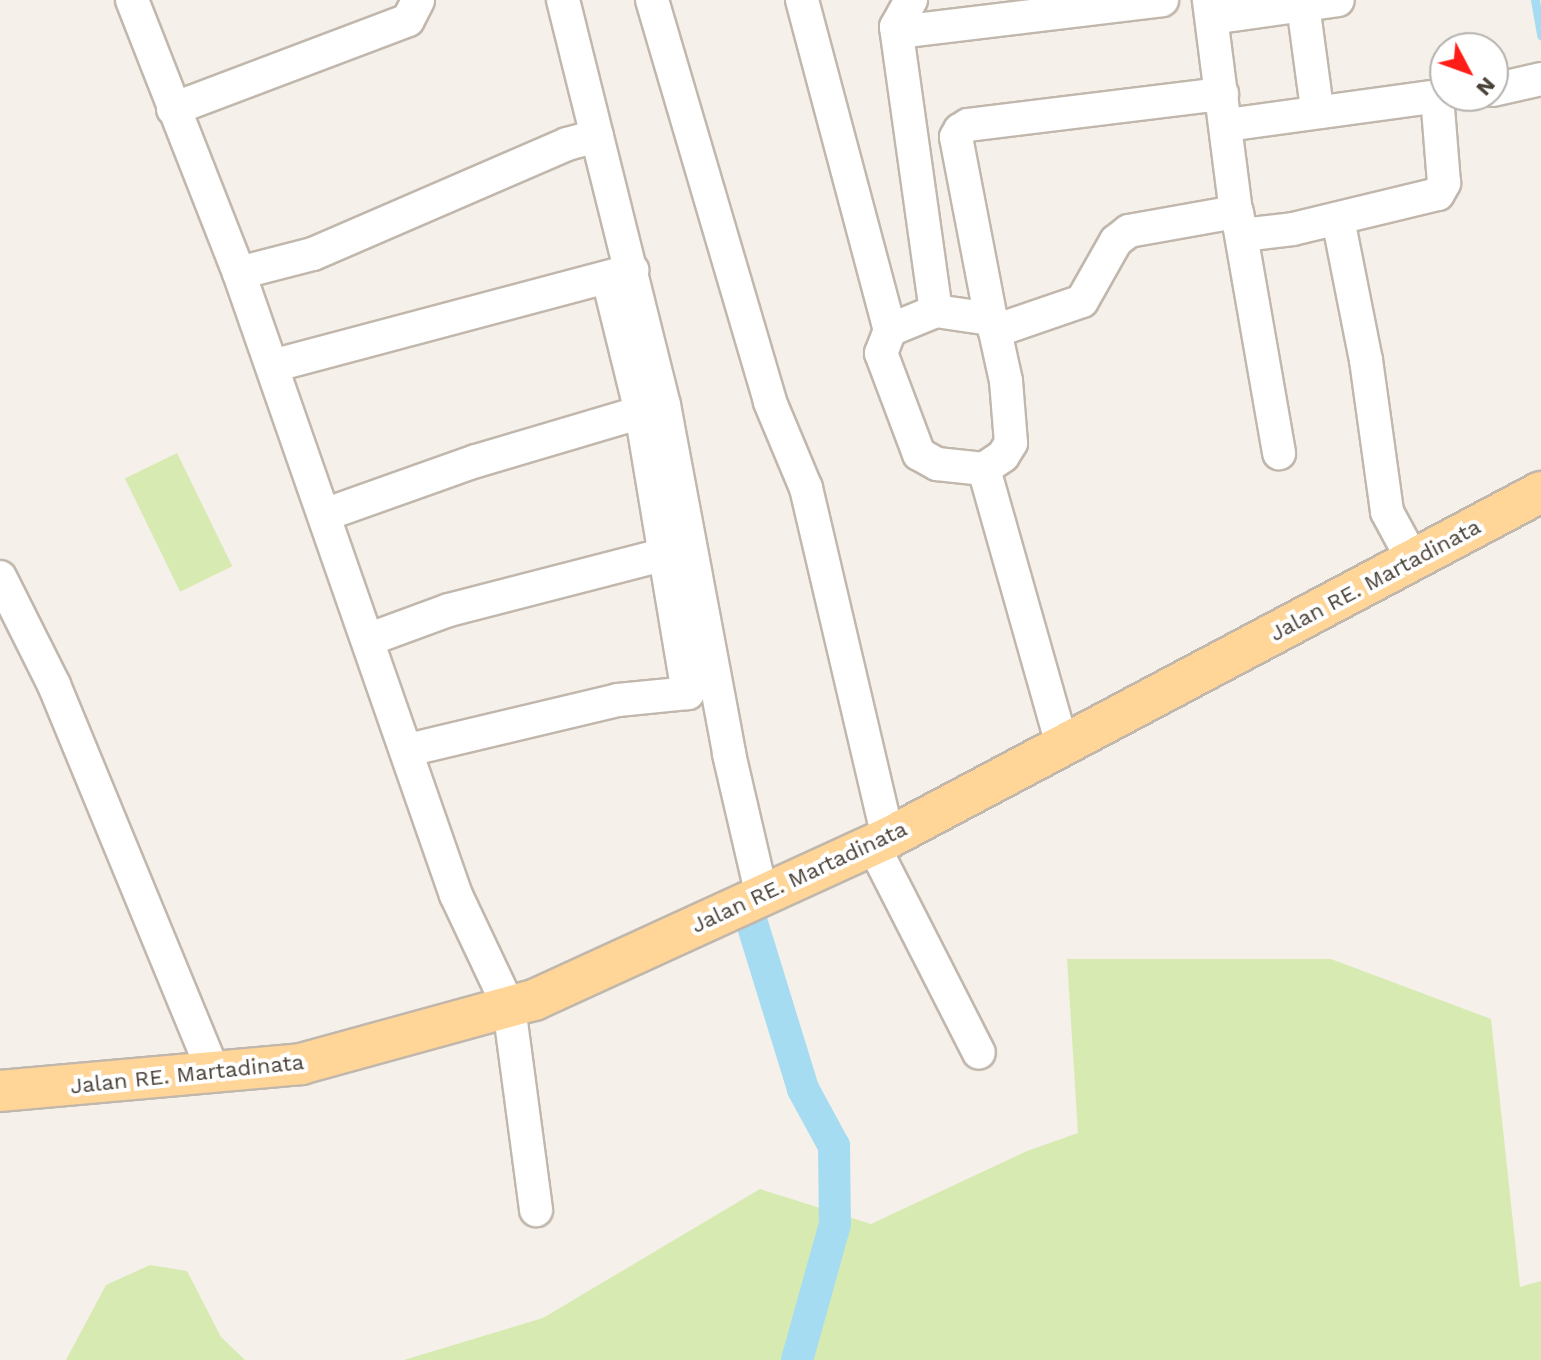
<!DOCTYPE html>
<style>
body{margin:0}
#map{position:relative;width:1541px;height:1360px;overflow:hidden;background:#f5f0e9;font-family:"Work Sans",sans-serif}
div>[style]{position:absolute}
.green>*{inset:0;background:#d7eab2;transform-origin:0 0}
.stream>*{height:9px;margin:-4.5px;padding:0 4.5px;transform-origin:4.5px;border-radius:4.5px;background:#a5dcf2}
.canal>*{height:32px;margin:-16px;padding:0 16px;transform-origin:16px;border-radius:16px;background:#a5dcf2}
.roads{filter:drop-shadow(2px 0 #c1b7ac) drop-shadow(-2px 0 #c1b7ac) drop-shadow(0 2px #c1b7ac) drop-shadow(0 -2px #c1b7ac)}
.minor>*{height:32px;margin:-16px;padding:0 16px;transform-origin:16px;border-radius:16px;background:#fff}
.major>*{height:40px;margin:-20px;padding:0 20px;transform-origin:20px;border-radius:20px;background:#ffd598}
span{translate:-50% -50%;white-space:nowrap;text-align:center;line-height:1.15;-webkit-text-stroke:8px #fff;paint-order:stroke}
.street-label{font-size:22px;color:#494037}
.north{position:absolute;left:1429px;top:32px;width:80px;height:80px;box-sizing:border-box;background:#fff;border:2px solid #b6b3af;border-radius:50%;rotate:131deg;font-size:22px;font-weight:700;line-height:32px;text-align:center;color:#494037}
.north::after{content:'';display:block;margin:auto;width:28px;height:36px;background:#ff1d17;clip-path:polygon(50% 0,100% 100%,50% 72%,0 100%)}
</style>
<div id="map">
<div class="green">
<i style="left:177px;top:453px;width:126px;height:58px;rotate:64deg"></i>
<i style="clip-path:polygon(1067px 959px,1331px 959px,1491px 1019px,1520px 1287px,1541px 1281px,1541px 1360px,404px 1360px,543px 1318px,760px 1189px,871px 1224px,1027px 1151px,1078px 1133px)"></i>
<i style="clip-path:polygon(150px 1265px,187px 1271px,221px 1337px,245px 1360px,66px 1360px,106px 1285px)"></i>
</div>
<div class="stream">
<i style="left:1535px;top:0;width:36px;rotate:80deg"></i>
</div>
<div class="canal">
<i style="left:752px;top:923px;width:174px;rotate:72.9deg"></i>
<i style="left:803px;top:1089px;width:65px;rotate:61.5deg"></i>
<i style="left:834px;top:1146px;width:78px;rotate:89.3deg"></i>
<i style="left:835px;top:1224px;width:141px;rotate:105.6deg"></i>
</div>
<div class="roads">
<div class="minor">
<i style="left:132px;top:0;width:293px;rotate:68.6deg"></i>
<i style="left:239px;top:273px;width:659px;rotate:70.77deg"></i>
<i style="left:456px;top:895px;width:124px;rotate:64.7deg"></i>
<i style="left:509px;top:1007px;width:205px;rotate:82.4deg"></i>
<i style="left:563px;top:0;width:417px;rotate:76deg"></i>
<i style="left:664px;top:405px;width:355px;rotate:79.4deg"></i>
<i style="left:729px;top:754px;width:146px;rotate:76.9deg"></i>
<i style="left:652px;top:0;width:419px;rotate:73.6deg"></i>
<i style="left:770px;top:402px;width:93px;rotate:67.3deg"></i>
<i style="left:806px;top:488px;width:359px;rotate:76.8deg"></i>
<i style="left:802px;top:0;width:342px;rotate:75.1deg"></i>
<i style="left:911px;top:0;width:31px;rotate:119deg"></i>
<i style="left:896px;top:27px;width:287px;rotate:82deg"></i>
<i style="left:936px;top:311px;width:50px;rotate:157.6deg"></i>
<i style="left:890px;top:330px;width:25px;rotate:111deg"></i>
<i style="left:881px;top:353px;width:108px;rotate:69.4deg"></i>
<i style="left:919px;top:454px;width:21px;rotate:29deg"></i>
<i style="left:937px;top:464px;width:47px;rotate:6.1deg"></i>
<i style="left:984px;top:469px;width:286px;rotate:74.2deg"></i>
<i style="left:1303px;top:5px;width:105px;rotate:82.3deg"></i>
<i style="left:1212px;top:18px;width:127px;rotate:-8.1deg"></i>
<i style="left:899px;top:32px;width:265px;rotate:-6.9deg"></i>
<i style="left:1493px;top:90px;width:49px;rotate:-12.9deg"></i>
<i style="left:173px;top:109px;width:251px;rotate:-20.7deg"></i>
<i style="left:408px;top:20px;width:22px;rotate:-63deg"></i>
<i style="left:1227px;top:125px;width:220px;rotate:-7.8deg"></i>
<i style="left:1237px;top:212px;width:245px;rotate:80.1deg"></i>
<i style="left:1338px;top:219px;width:144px;rotate:78.8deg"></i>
<i style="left:1366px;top:360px;width:153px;rotate:82.1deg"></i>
<i style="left:1387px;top:512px;width:55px;rotate:61.6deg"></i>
<i style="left:1241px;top:230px;width:11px;rotate:22deg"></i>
<i style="left:1251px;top:234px;width:42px;rotate:-6.8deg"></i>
<i style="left:1293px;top:229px;width:149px;rotate:-13.6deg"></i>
<i style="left:1438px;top:194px;width:13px;rotate:-61deg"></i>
<i style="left:1444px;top:183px;width:87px;rotate:-94.6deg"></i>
<i style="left:239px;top:273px;width:76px;rotate:-14.4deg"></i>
<i style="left:313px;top:254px;width:277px;rotate:-23.4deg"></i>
<i style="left:567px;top:144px;width:31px;rotate:-15deg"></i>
<i style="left:936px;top:311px;width:56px;rotate:8.3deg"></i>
<i style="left:991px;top:319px;width:13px;rotate:72deg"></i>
<i style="left:995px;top:331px;width:51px;rotate:77.6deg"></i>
<i style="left:1006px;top:381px;width:62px;rotate:85.4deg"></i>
<i style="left:1011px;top:443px;width:15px;rotate:122deg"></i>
<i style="left:1003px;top:456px;width:23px;rotate:146deg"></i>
<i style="left:991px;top:319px;width:185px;rotate:-100.9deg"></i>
<i style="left:956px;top:137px;width:8px;rotate:-60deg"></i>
<i style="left:960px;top:130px;width:9px;rotate:-32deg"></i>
<i style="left:968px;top:125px;width:256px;rotate:-7deg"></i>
<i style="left:995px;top:331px;width:92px;rotate:-19deg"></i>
<i style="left:1082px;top:301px;width:69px;rotate:-60.5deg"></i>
<i style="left:1116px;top:241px;width:16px;rotate:-38deg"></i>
<i style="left:1129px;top:231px;width:109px;rotate:-10.1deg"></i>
<i style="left:1236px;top:212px;width:214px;rotate:-97.3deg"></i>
<i style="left:272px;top:366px;width:373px;rotate:-14.9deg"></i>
<i style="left:324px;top:515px;width:161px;rotate:-19.6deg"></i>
<i style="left:476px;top:461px;width:172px;rotate:-16.5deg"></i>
<i style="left:0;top:577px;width:121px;rotate:63.4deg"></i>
<i style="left:54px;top:685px;width:420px;rotate:67.6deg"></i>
<i style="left:370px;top:639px;width:84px;rotate:-20.2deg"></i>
<i style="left:449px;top:610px;width:220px;rotate:-14.5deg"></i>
<i style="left:408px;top:750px;width:216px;rotate:-13.4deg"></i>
<i style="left:618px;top:700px;width:70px;rotate:-5.7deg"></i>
<i style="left:688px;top:693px;width:285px;rotate:-99.5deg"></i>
<i style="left:641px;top:412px;width:121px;rotate:-103.9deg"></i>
<i style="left:873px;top:845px;width:233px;rotate:63deg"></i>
</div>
<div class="major">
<i style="left:0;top:1091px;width:302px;rotate:-5.1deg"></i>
<i style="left:301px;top:1064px;width:242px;rotate:-15.4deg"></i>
<i style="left:534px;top:1000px;width:389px;rotate:-24.6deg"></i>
<i style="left:888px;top:838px;width:739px;rotate:-27.92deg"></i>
</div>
</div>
<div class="street-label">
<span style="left:1375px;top:580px;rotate:-28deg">Jalan RE. Martadinata</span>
<span style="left:799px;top:877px;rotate:-25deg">Jalan RE. Martadinata</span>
<span style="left:187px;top:1074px;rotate:-6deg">Jalan RE. Martadinata</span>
</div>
<div class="north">N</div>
</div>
